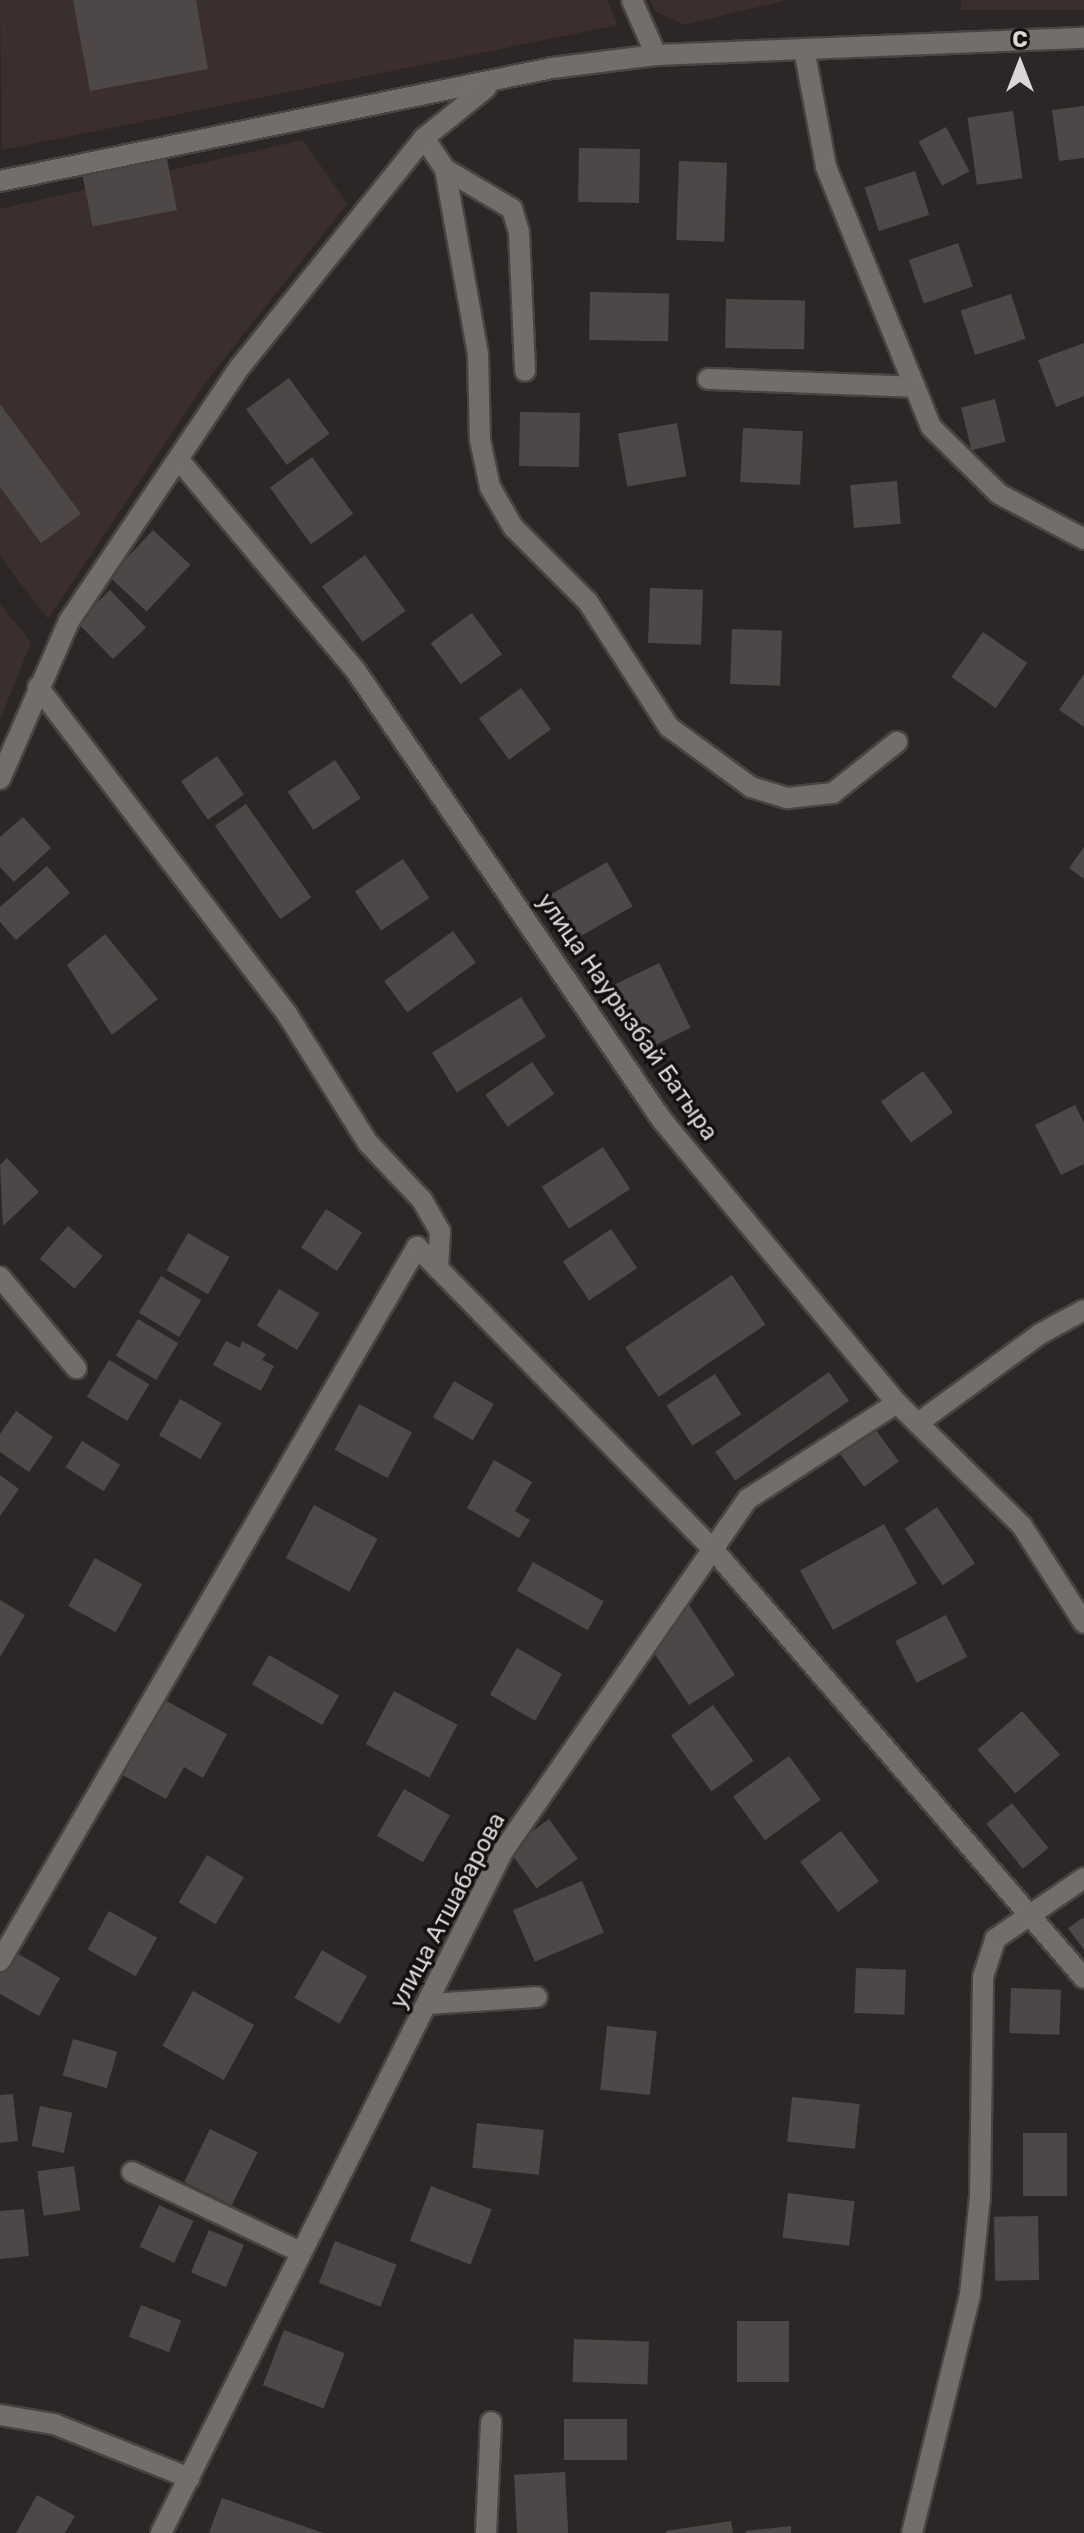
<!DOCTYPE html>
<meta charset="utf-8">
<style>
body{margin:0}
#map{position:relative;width:1084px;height:2533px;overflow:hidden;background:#2c2726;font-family:Rubik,sans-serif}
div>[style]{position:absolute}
.built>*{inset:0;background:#3b2f2e;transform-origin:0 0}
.building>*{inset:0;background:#4d4847;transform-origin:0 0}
.roads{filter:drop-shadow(2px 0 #474443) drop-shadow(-2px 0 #474443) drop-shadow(0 2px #474443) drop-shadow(0 -2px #474443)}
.minor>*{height:20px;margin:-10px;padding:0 10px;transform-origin:10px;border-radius:10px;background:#736d6c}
span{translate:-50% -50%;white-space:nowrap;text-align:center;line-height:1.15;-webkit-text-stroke:7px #131010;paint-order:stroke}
.street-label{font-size:24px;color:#dad7d6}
.north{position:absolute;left:980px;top:24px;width:80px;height:80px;-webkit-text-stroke:6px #131010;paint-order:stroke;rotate:0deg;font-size:22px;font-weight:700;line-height:32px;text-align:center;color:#dad7d6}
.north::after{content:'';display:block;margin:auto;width:28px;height:36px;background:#dad7d6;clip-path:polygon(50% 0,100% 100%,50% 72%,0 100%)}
</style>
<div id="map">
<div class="built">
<i style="clip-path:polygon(0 0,607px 0,618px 25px,2px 150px)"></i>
<i style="clip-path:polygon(650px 0,787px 0,684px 25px,655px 11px)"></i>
<i style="left:961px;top:0;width:123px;height:10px"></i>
<i style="clip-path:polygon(303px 140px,347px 204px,208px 379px,48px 619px,0 556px,0 209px)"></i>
<i style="clip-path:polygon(0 604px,31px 642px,0 720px)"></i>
</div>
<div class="building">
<i style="clip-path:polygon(73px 0,196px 0,208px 69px,90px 91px)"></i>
<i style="clip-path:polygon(1084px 106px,1084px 158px,1059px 161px,1052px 110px)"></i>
<i style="left:1013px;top:111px;width:68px;height:46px;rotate:82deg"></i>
<i style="left:946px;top:127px;width:50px;height:31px;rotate:62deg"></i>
<i style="left:579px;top:148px;width:61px;height:54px;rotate:1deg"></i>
<i style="left:167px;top:159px;width:52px;height:86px;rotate:79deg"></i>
<i style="left:679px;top:161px;width:48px;height:79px;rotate:2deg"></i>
<i style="left:915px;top:171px;width:46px;height:53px;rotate:72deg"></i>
<i style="left:958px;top:243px;width:46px;height:52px;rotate:71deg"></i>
<i style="left:590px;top:292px;width:79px;height:48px;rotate:1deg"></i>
<i style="left:1011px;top:294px;width:47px;height:53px;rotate:72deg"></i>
<i style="left:726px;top:299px;width:79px;height:49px;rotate:1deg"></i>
<i style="clip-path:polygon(1084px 343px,1084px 396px,1056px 407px,1038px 360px)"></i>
<i style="left:289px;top:378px;width:69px;height:53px;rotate:54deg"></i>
<i style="left:995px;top:399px;width:44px;height:35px;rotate:76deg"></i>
<i style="clip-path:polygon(0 404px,81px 514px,41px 543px,0 487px)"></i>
<i style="left:520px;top:412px;width:60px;height:54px;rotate:1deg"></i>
<i style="left:677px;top:423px;width:54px;height:60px;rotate:80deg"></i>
<i style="left:743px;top:428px;width:60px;height:54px;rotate:3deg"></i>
<i style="left:312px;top:457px;width:70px;height:52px;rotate:54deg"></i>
<i style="left:897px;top:481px;width:43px;height:47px;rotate:85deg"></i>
<i style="left:153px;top:530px;width:51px;height:64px;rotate:43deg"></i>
<i style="left:365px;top:555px;width:69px;height:53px;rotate:54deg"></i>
<i style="left:650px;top:588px;width:53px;height:55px;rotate:2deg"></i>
<i style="left:110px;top:590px;width:52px;height:46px;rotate:46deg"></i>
<i style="left:472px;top:613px;width:51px;height:51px;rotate:54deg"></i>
<i style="left:732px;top:629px;width:50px;height:55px;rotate:2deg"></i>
<i style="left:983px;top:632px;width:54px;height:55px;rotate:35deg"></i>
<i style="clip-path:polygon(1084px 674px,1084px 727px,1059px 710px)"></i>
<i style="left:521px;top:688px;width:51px;height:52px;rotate:54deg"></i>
<i style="left:217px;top:756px;width:47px;height:44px;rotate:55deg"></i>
<i style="left:335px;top:760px;width:46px;height:57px;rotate:56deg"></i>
<i style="left:246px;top:804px;width:114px;height:38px;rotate:55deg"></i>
<i style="clip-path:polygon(23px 817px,51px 848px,14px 882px,0 867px,0 837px)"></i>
<i style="clip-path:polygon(1084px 847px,1084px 879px,1069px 868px)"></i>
<i style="left:403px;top:859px;width:47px;height:58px;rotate:56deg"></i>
<i style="left:607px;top:862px;width:51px;height:70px;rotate:60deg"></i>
<i style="clip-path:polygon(47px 866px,70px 893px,16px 940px,0 922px,0 907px)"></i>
<i style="left:453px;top:931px;width:39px;height:85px;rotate:54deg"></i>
<i style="clip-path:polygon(105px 934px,158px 999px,112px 1035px,67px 965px)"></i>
<i style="left:659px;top:963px;width:72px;height:57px;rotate:64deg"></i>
<i style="left:521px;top:997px;width:47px;height:105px;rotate:58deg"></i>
<i style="left:532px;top:1062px;width:39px;height:57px;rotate:55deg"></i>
<i style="left:923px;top:1071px;width:51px;height:52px;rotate:54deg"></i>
<i style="clip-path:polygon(1075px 1105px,1084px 1123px,1084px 1164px,1061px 1175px,1035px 1125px)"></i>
<i style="left:603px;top:1147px;width:50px;height:73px;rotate:57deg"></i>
<i style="clip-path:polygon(7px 1158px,39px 1192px,3px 1226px,0 1165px)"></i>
<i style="left:326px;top:1209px;width:43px;height:46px;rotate:33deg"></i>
<i style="left:68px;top:1226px;width:46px;height:43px;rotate:41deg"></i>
<i style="left:611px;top:1229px;width:47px;height:58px;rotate:56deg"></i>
<i style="left:188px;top:1233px;width:48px;height:43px;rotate:30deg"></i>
<i style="left:732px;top:1275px;width:60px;height:129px;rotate:56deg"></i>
<i style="left:161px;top:1276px;width:47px;height:43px;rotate:31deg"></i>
<i style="left:279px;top:1289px;width:47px;height:43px;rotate:31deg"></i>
<i style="left:138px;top:1319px;width:47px;height:43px;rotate:31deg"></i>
<i style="clip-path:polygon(226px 1341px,240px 1348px,242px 1341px,266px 1354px,262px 1360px,274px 1366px,261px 1391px,213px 1365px)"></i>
<i style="left:109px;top:1360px;width:47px;height:43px;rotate:31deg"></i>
<i style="left:829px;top:1372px;width:35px;height:139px;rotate:55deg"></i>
<i style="left:715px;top:1374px;width:48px;height:58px;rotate:57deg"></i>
<i style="left:454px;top:1381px;width:46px;height:42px;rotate:30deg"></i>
<i style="left:180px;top:1399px;width:48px;height:42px;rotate:30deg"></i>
<i style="left:359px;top:1404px;width:60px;height:52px;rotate:28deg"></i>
<i style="clip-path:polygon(16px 1411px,53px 1437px,29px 1472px,0 1452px,0 1434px)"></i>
<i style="left:873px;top:1426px;width:44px;height:43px;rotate:54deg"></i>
<i style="left:82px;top:1441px;width:45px;height:31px;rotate:32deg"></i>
<i style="clip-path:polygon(494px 1460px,532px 1482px,515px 1511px,530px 1520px,519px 1538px,467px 1508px)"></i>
<i style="clip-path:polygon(0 1475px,19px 1489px,0 1516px)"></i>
<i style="left:314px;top:1505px;width:72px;height:60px;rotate:28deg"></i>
<i style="left:937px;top:1507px;width:68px;height:39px;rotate:56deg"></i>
<i style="left:884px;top:1524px;width:68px;height:96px;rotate:61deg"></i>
<i style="left:95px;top:1558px;width:54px;height:55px;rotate:29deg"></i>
<i style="left:533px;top:1562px;width:81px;height:33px;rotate:29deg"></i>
<i style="clip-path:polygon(685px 1599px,735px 1675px,689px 1705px,652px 1650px)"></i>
<i style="clip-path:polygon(0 1600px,25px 1615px,0 1657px)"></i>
<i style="left:946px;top:1615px;width:47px;height:57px;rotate:63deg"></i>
<i style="left:517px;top:1648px;width:52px;height:54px;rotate:30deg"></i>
<i style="left:269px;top:1655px;width:81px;height:34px;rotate:30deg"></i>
<i style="left:394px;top:1691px;width:72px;height:60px;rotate:28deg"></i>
<i style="clip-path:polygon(161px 1698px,227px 1734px,203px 1778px,184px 1767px,166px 1799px,119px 1773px)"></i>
<i style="left:713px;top:1705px;width:69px;height:52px;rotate:54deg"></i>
<i style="left:1022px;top:1711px;width:58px;height:59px;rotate:49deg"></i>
<i style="left:789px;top:1756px;width:54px;height:69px;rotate:54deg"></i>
<i style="left:404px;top:1789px;width:53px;height:54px;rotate:30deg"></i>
<i style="left:1012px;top:1803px;width:58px;height:33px;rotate:51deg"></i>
<i style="left:549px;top:1819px;width:49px;height:51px;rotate:54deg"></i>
<i style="left:841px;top:1831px;width:63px;height:51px;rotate:53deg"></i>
<i style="left:207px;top:1855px;width:43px;height:55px;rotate:31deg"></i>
<i style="left:582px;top:1881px;width:56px;height:75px;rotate:67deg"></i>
<i style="left:109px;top:1911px;width:55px;height:44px;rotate:29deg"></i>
<i style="clip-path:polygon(1084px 1917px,1084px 1950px,1068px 1928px)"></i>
<i style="left:322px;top:1950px;width:52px;height:55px;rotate:30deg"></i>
<i style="clip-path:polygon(13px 1951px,60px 1978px,39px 2016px,0 1994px,0 1973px)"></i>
<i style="left:856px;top:1968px;width:50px;height:45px;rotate:2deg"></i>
<i style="left:1011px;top:1988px;width:50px;height:45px;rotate:2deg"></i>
<i style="left:193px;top:1991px;width:70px;height:63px;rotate:29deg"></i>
<i style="left:607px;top:2026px;width:50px;height:64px;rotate:6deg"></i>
<i style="left:73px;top:2039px;width:46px;height:38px;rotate:16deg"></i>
<i style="clip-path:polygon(13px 2094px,18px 2141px,0 2143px,0 2095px)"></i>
<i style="left:792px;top:2097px;width:68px;height:45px;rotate:6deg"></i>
<i style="left:40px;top:2106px;width:33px;height:41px;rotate:12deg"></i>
<i style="left:477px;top:2123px;width:67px;height:45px;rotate:6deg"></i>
<i style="left:210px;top:2129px;width:53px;height:59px;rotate:26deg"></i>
<i style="left:1023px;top:2133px;width:44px;height:63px"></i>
<i style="left:74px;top:2166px;width:45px;height:37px;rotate:82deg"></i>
<i style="left:431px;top:2186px;width:65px;height:59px;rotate:21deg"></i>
<i style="left:788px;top:2193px;width:67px;height:45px;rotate:7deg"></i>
<i style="left:159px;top:2205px;width:38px;height:46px;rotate:25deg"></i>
<i style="clip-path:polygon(24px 2209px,29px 2256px,0 2259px,0 2211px)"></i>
<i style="left:1038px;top:2216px;width:64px;height:44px;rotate:89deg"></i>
<i style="left:209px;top:2230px;width:38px;height:46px;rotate:23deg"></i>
<i style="left:335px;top:2241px;width:66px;height:45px;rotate:21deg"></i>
<i style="left:141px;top:2305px;width:43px;height:34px;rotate:21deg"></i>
<i style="left:737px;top:2321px;width:52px;height:61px"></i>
<i style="left:284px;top:2330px;width:65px;height:59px;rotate:21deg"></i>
<i style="left:574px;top:2339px;width:75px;height:43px;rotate:2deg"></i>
<i style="left:564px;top:2419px;width:63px;height:41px"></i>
<i style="left:565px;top:2472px;width:61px;height:51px;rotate:87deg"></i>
<i style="clip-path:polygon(37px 2495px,75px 2516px,65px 2533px,16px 2533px)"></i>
<i style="clip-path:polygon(222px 2498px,323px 2533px,209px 2533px)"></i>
<i style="clip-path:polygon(731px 2521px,733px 2533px,666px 2533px,666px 2531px)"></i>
<i style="clip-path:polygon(791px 2526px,791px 2533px,746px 2533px,746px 2531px)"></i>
</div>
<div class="roads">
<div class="minor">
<i style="left:632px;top:0;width:60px;rotate:66.4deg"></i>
<i style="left:804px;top:49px;width:120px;rotate:79.4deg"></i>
<i style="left:826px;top:167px;width:280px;rotate:68deg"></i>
<i style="left:931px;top:427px;width:95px;rotate:44.6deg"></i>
<i style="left:999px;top:494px;width:96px;rotate:27.9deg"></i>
<i style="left:424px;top:138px;width:37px;rotate:56deg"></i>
<i style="left:445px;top:169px;width:188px;rotate:79.9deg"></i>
<i style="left:478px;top:354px;width:86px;rotate:88.7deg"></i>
<i style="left:480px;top:440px;width:48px;rotate:78deg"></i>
<i style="left:490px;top:487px;width:46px;rotate:60.1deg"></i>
<i style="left:513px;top:527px;width:106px;rotate:45deg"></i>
<i style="left:588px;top:602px;width:149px;rotate:57.1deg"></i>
<i style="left:669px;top:727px;width:102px;rotate:36.2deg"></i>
<i style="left:751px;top:787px;width:38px;rotate:17deg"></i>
<i style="left:787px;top:798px;width:46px;rotate:-6.2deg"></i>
<i style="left:833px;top:793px;width:82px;rotate:-38.6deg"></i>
<i style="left:445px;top:169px;width:78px;rotate:30.8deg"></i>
<i style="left:512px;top:209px;width:24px;rotate:73deg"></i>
<i style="left:519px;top:232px;width:139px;rotate:87.5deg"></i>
<i style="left:0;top:181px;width:563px;rotate:-11.57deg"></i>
<i style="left:552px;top:68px;width:105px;rotate:-7.1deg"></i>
<i style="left:656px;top:55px;width:428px;rotate:-2.3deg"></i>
<i style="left:708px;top:379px;width:207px;rotate:2.2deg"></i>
<i style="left:179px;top:460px;width:275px;rotate:50deg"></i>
<i style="left:356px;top:671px;width:543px;rotate:55.73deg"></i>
<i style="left:662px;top:1120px;width:368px;rotate:50.3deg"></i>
<i style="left:897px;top:1403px;width:175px;rotate:44.5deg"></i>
<i style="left:1022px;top:1526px;width:115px;rotate:57.4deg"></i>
<i style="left:38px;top:687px;width:411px;rotate:52.7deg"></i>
<i style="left:287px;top:1014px;width:152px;rotate:57.9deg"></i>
<i style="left:368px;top:1143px;width:79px;rotate:46.5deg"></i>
<i style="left:422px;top:1200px;width:36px;rotate:60deg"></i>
<i style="left:440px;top:1231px;width:38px;rotate:93deg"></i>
<i style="left:0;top:779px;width:172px;rotate:-66.4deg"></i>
<i style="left:69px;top:621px;width:306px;rotate:-56.1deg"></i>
<i style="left:240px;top:367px;width:294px;rotate:-51.2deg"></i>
<i style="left:424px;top:138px;width:80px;rotate:-38.9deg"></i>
<i style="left:0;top:1277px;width:119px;rotate:50.1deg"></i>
<i style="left:918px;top:1423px;width:151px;rotate:-36.1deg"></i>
<i style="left:1040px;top:1334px;width:50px;rotate:-28.6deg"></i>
<i style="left:0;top:1961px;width:827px;rotate:-59.71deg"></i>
<i style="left:417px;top:1247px;width:420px;rotate:45.6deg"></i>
<i style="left:711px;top:1547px;width:570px;rotate:49.13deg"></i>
<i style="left:429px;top:2004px;width:108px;rotate:-3.7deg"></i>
<i style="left:132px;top:2172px;width:184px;rotate:25.4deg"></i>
<i style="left:0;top:2415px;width:55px;rotate:9.5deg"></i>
<i style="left:54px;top:2424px;width:146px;rotate:21.7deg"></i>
<i style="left:161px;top:2533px;width:763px;rotate:-63.37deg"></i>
<i style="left:503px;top:1851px;width:429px;rotate:-55.2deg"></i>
<i style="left:748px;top:1499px;width:177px;rotate:-32.8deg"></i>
<i style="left:486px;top:2533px;width:111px;rotate:-87.4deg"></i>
<i style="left:912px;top:2533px;width:245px;rotate:-76.3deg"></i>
<i style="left:970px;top:2295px;width:99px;rotate:-84.2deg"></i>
<i style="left:980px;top:2197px;width:220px;rotate:-89.2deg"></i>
<i style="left:983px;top:1977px;width:40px;rotate:-72deg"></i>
<i style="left:995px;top:1939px;width:108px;rotate:-34.4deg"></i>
</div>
</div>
<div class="street-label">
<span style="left:627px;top:1017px;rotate:55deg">улица Наурызбай Батыра</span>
<span style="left:448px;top:1911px;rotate:-62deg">улица Атшабарова</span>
</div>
<div class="north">С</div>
</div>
